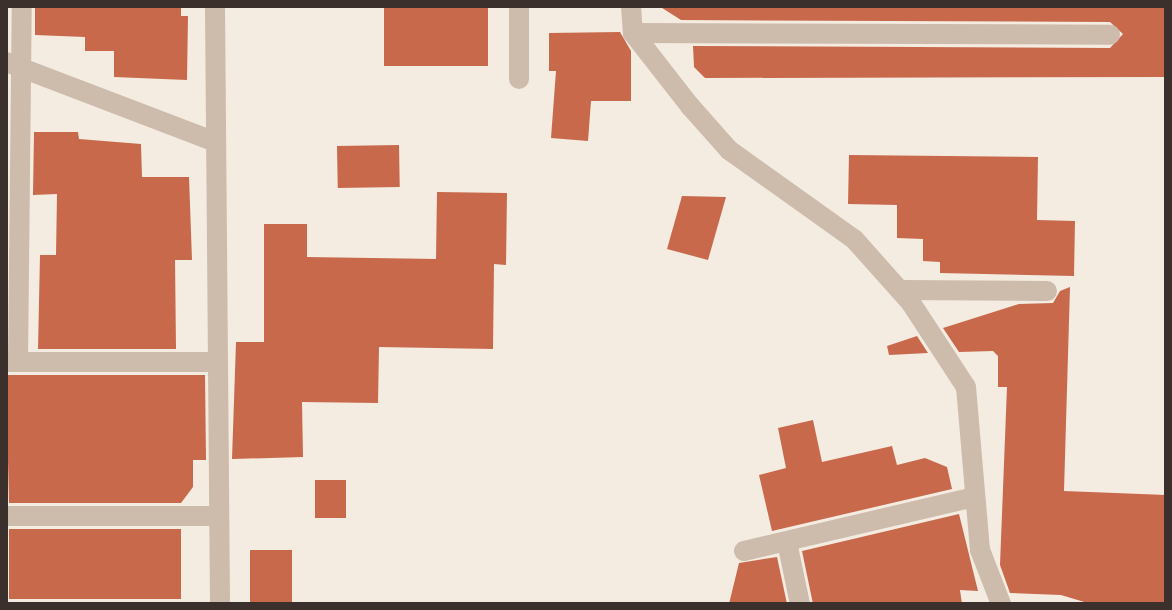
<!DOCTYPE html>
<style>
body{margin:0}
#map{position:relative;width:1172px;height:610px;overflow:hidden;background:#f4ebe1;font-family:Inter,sans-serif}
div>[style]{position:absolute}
.building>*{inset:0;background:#c8694b;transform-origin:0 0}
.lane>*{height:20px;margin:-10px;padding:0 10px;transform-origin:10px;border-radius:10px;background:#cdbbac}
.street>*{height:20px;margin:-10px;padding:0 10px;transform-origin:10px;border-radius:10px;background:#cdbbac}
span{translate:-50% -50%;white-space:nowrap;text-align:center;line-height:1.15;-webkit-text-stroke:8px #fbf5ee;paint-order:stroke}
.frame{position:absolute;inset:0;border:8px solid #3b302b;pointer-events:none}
</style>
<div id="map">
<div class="building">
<i style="clip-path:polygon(35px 6px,181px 6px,181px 16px,188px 16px,187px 80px,114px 77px,114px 51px,85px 51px,85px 37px,35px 35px)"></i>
<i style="left:384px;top:6px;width:104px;height:60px"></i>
<i style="clip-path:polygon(659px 6px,1166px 6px,1166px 77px,705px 78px,694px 67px,693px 46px,1110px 48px,1123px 34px,1110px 22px,681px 20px)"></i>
<i style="clip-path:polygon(620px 32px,631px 51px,631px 101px,591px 101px,588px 141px,551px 138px,556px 71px,549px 71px,549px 33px)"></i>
<i style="clip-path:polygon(34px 132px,78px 132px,79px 139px,141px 144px,142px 177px,189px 177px,192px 260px,175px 260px,176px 349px,38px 349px,40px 255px,56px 255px,57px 194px,33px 195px)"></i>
<i style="left:399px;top:145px;width:42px;height:62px;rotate:89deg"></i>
<i style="clip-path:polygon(849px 155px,1038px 157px,1037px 220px,1075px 221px,1074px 276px,940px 273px,940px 262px,923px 261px,923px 239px,897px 238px,897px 205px,848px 204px)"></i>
<i style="clip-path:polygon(437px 192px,507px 193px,506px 265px,494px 264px,493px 349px,379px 347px,378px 403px,302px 402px,303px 457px,232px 459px,236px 342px,264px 342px,264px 224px,307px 224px,307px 257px,436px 259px)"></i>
<i style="clip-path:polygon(682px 196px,726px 197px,708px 260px,667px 249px)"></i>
<i style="clip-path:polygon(1070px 287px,1064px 491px,1166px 495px,1166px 604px,1091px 604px,1061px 595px,1010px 593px,1000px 565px,1007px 387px,998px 387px,998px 356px,993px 351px,959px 352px,943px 328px,1019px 304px,1053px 303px,1060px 291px)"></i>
<i style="clip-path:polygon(917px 336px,928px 353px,889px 355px,887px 346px)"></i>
<i style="clip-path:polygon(6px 375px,205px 375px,206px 460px,193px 460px,193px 487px,181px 503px,9px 503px)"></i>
<i style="clip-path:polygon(813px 420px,822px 462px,892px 446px,897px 465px,925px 458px,947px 467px,952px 489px,772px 531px,759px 475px,786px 468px,778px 428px)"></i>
<i style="left:315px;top:480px;width:31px;height:38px"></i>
<i style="clip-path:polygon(959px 514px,978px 591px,960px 590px,962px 604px,813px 604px,802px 551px)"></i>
<i style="left:9px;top:529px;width:172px;height:70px"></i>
<i style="left:292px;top:550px;width:54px;height:42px;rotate:90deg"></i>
<i style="clip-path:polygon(777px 557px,787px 604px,729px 604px,739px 563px)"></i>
</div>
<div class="lane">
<i style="left:633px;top:33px;width:477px;rotate:0.2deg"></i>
<i style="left:900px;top:290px;width:147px;rotate:0.4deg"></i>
<i style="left:787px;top:542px;width:63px;rotate:78.2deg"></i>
<i style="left:744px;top:551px;width:237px;rotate:-13.2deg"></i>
</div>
<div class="street">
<i style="left:215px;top:6px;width:598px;rotate:89.52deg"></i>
<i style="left:631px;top:6px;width:27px;rotate:86deg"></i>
<i style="left:633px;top:33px;width:93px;rotate:52deg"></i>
<i style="left:690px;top:106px;width:59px;rotate:48.4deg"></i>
<i style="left:729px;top:150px;width:153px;rotate:35.5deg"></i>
<i style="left:854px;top:239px;width:86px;rotate:48.3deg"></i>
<i style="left:911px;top:303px;width:100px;rotate:56.8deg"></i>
<i style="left:966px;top:387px;width:164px;rotate:85.1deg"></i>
<i style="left:980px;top:550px;width:58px;rotate:68.7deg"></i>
<i style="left:6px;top:62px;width:224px;rotate:20.9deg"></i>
<i style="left:519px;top:79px;width:73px;rotate:-90deg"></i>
<i style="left:6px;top:362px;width:210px"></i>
<i style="left:18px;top:362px;width:356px;rotate:-89.4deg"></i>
<i style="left:6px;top:516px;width:212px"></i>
</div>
<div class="frame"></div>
</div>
